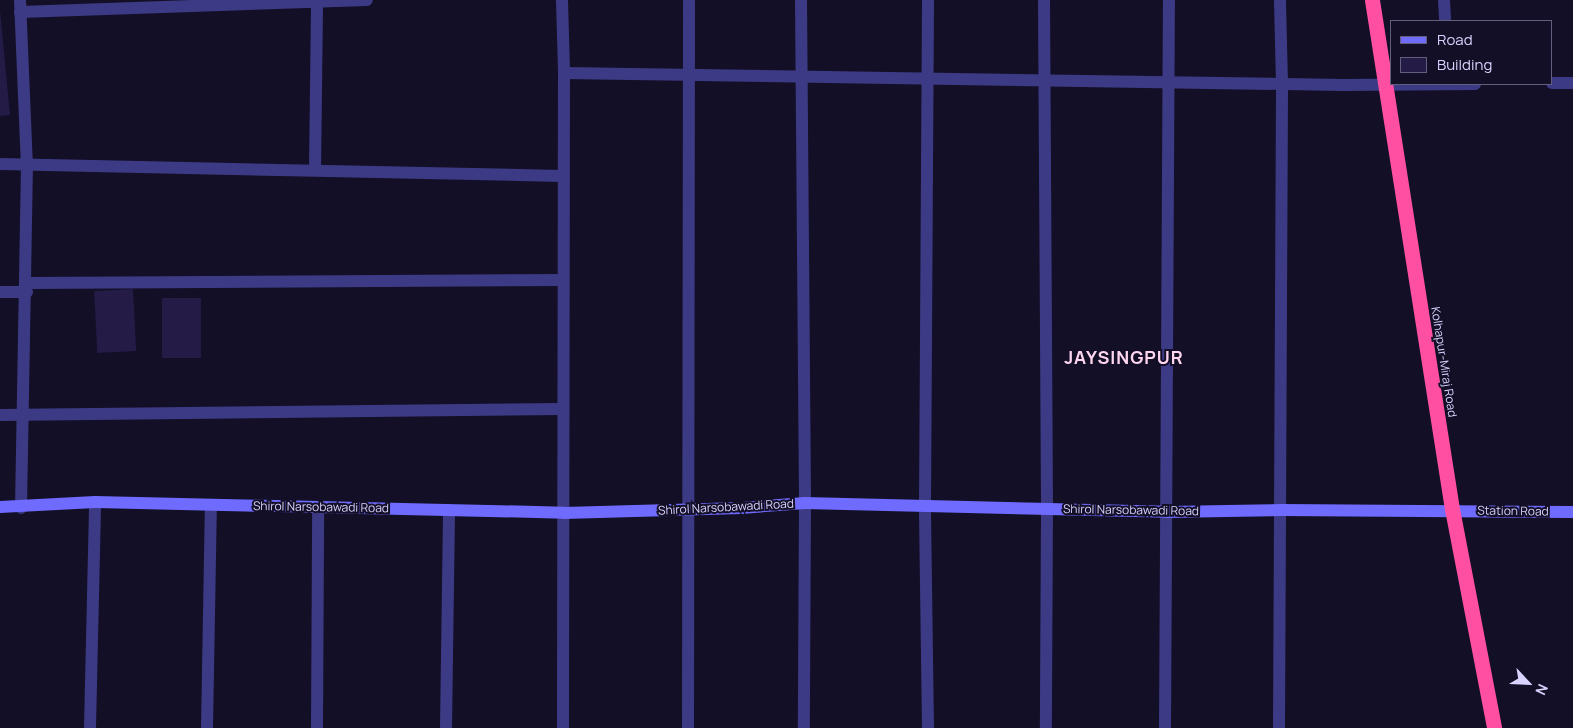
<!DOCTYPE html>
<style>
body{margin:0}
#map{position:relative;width:1573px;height:728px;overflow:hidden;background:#130f26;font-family:Manrope,sans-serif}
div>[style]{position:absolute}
.building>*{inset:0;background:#241b47;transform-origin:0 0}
.street>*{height:12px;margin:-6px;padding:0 6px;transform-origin:6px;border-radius:6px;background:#3d3a85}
.secondary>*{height:12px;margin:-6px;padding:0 6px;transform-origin:6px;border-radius:6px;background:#6f6bff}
.highway>*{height:15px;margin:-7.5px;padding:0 7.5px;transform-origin:7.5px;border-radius:7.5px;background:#ff4fa3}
span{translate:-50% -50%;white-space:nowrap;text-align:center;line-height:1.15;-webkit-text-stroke:4px #130f26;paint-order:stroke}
.street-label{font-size:12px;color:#d9d4ff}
.district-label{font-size:18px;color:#ffd6f0;font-weight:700;letter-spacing:1px}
.legend{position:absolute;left:1390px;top:20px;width:162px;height:65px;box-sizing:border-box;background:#130f26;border:1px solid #625e7d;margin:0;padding:6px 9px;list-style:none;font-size:15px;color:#d9d4ff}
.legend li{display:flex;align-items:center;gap:10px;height:25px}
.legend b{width:25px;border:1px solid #625e7d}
.north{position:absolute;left:1503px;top:658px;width:50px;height:50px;-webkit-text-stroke:4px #130f26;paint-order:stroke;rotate:115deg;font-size:14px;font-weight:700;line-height:20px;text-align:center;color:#d9d4ff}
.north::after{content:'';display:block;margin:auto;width:18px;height:22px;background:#d9d4ff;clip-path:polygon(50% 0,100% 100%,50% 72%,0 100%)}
</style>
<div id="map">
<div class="building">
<i style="clip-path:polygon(0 10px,10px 115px,0 116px)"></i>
<i style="left:133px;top:289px;width:62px;height:39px;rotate:87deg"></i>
<i style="left:162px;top:298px;width:39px;height:60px"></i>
</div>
<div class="street">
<i style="left:20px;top:0;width:164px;rotate:87.6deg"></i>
<i style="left:27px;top:164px;width:344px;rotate:91deg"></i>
<i style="left:562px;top:0;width:73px;rotate:88.4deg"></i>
<i style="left:564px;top:73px;width:655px;rotate:90.09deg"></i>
<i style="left:801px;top:0;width:503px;rotate:89.54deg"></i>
<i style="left:805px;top:503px;width:225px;rotate:90.3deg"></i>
<i style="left:1044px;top:0;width:509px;rotate:89.66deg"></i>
<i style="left:1047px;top:509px;width:219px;rotate:90.3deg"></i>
<i style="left:1444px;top:0;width:21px;rotate:87deg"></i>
<i style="left:20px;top:12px;width:347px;rotate:-2deg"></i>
<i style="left:564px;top:73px;width:779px;rotate:0.88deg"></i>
<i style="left:1343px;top:85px;width:132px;rotate:-0.4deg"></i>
<i style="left:1552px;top:83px;width:21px"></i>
<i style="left:0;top:164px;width:562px;rotate:1.22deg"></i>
<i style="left:315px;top:170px;width:168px;rotate:-89.3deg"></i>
<i style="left:26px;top:283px;width:537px;rotate:-0.32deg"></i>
<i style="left:0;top:292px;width:27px"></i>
<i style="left:0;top:415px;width:563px;rotate:-0.61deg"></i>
<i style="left:90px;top:728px;width:226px;rotate:-88.7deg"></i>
<i style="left:207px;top:728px;width:223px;rotate:-89deg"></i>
<i style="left:317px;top:728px;width:221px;rotate:-89.7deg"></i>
<i style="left:446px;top:728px;width:218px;rotate:-89.2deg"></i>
<i style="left:688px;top:728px;width:728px;rotate:-89.92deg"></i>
<i style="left:928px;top:728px;width:222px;rotate:-90.8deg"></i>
<i style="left:925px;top:506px;width:506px;rotate:-89.66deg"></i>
<i style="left:1165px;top:728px;width:728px;rotate:-89.69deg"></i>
<i style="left:1279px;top:728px;width:644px;rotate:-89.73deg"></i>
<i style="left:1282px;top:84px;width:84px;rotate:-91.4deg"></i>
</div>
<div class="secondary">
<i style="left:0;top:507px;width:95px;rotate:-3deg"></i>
<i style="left:95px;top:502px;width:469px;rotate:1.3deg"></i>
<i style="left:564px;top:513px;width:177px;rotate:-1.6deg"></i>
<i style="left:741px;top:508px;width:64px;rotate:-4.5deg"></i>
<i style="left:805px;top:503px;width:362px;rotate:1.4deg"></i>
<i style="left:1167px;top:512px;width:114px;rotate:-1deg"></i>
<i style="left:1281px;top:510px;width:292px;rotate:0.4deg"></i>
</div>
<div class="highway">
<i style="left:1372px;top:0;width:515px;rotate:81.07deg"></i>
<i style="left:1452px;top:509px;width:223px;rotate:79.1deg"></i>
</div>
<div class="street-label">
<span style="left:1444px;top:362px;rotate:81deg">Kolhapur-Miraj Road</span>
<span style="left:321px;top:507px;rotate:1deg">Shirol Narsobawadi Road</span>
<span style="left:726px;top:507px;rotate:-3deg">Shirol Narsobawadi Road</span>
<span style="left:1131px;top:510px;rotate:1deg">Shirol Narsobawadi Road</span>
<span style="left:1513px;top:511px;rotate:1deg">Station Road</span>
</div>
<div class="district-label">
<span style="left:1124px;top:357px">JAYSINGPUR</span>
</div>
<ul class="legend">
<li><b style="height:6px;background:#6f6bff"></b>Road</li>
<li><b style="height:14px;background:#241b47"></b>Building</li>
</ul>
<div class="north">N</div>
</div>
